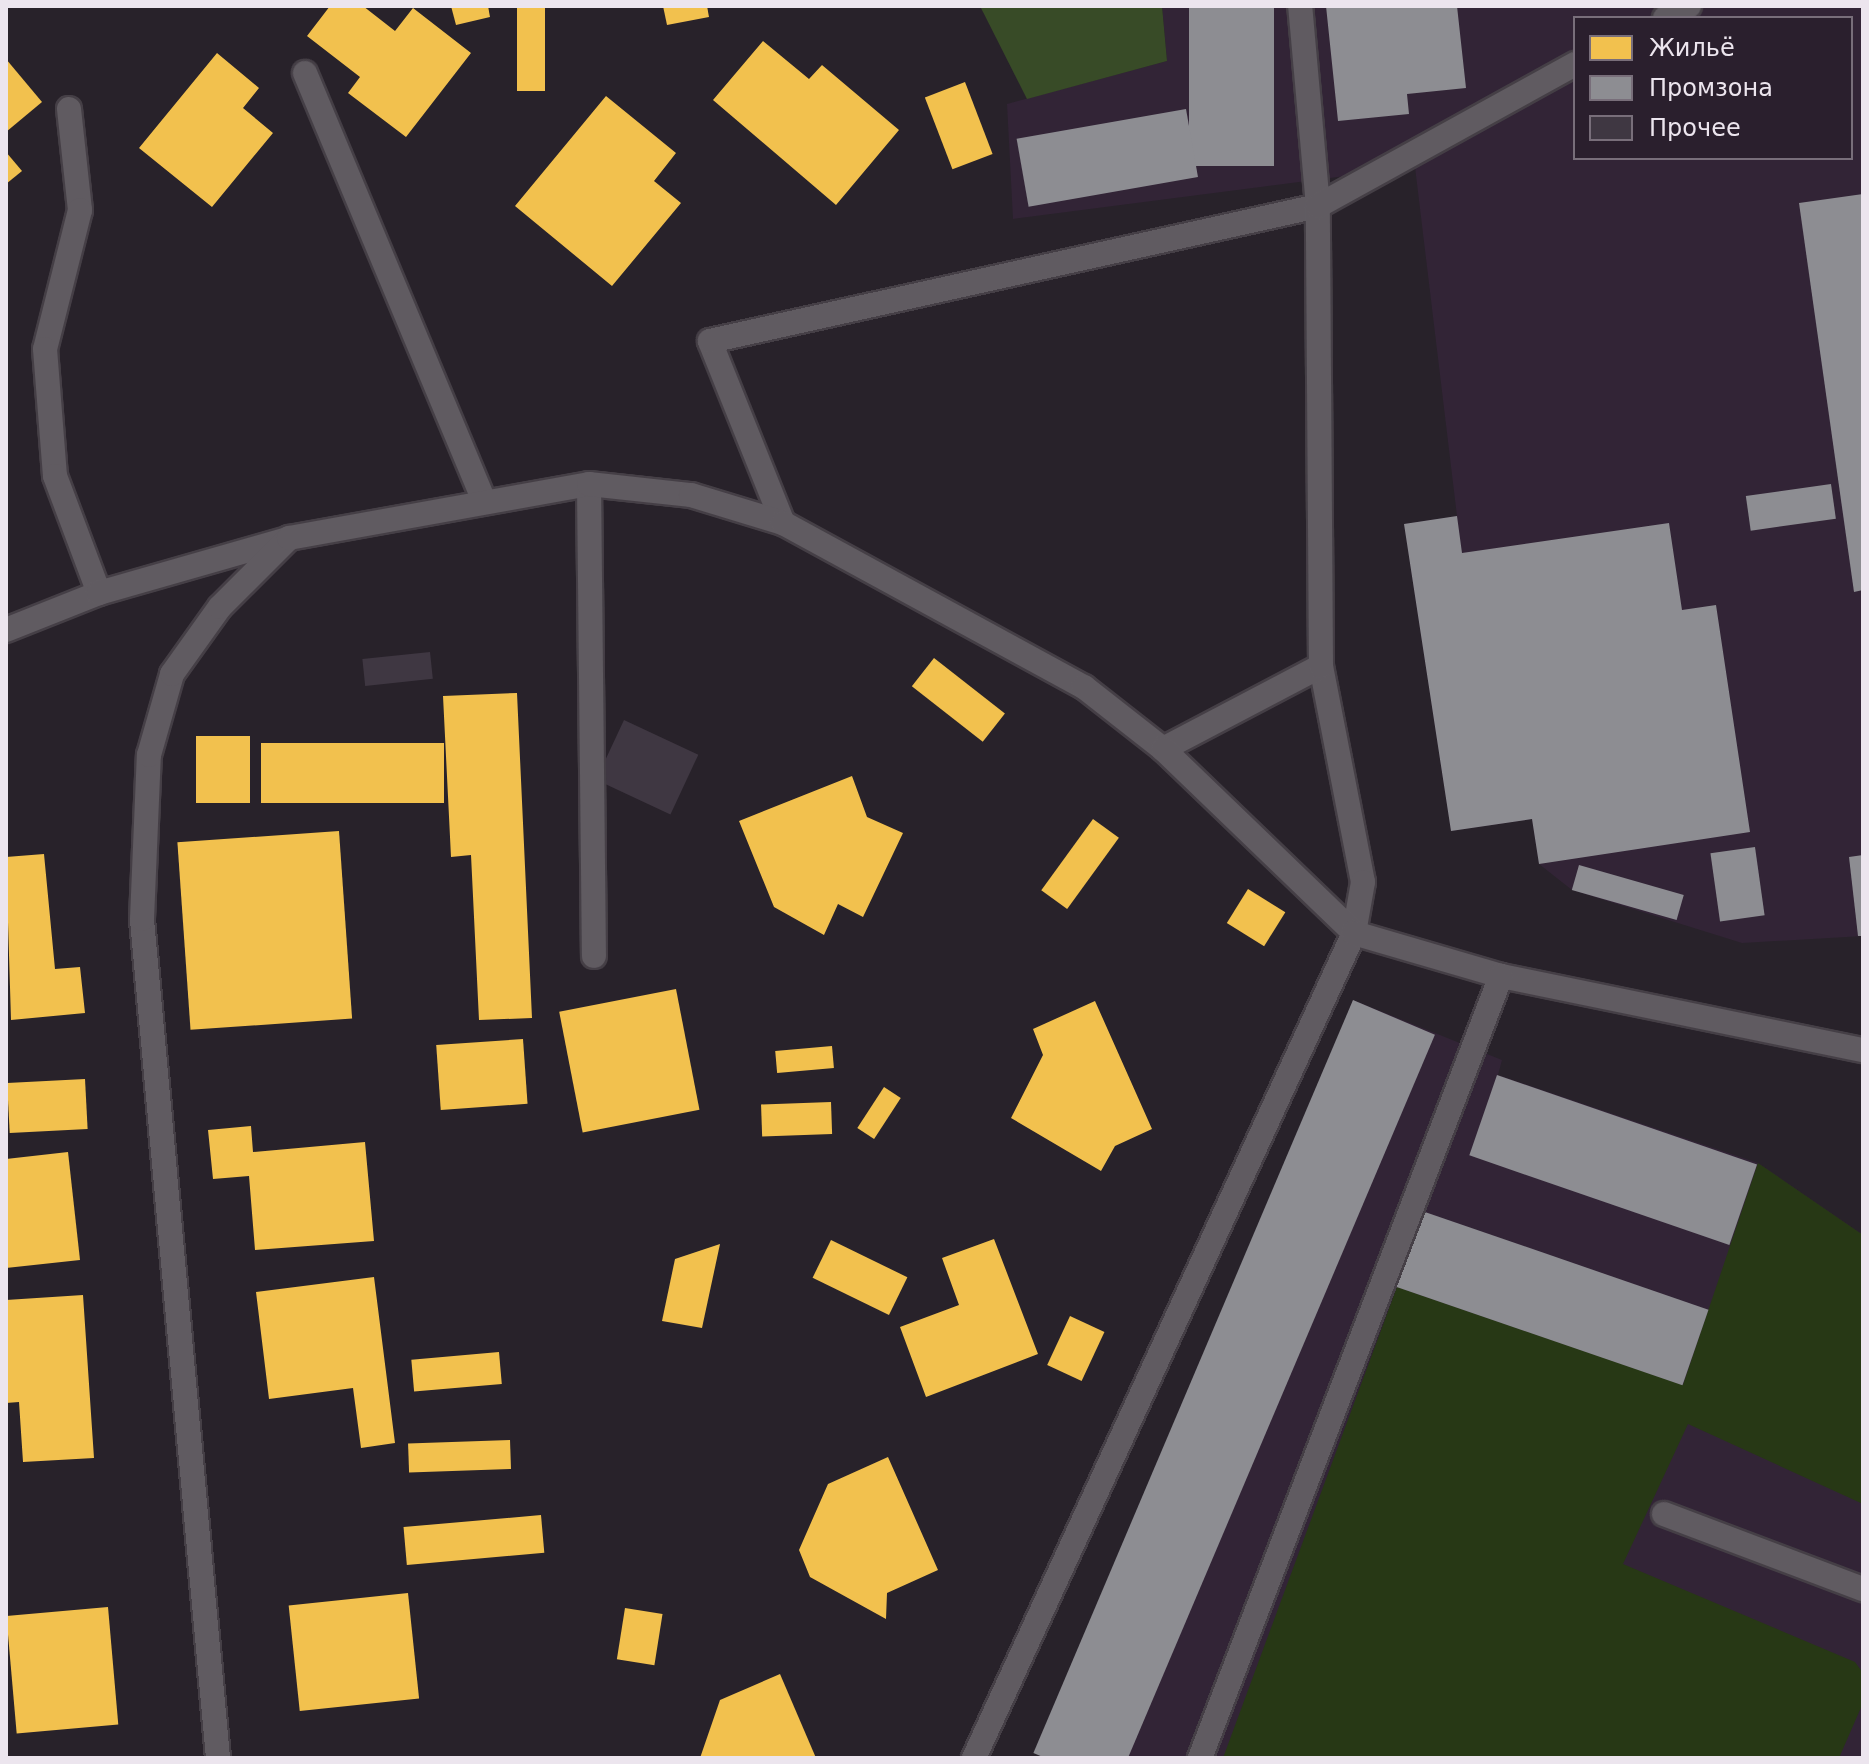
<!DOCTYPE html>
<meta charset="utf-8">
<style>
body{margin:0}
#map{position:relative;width:1869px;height:1764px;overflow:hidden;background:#28222a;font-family:"DejaVu Sans",sans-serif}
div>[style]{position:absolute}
.built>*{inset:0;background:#322436}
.green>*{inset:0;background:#273815}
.forest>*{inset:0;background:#384b27}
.homes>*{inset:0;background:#f2c14e;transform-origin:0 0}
.industry>*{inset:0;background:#8d8d92;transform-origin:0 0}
.building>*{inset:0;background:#3f3742;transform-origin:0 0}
.roads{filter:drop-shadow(2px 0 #453f46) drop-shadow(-2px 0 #453f46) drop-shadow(0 2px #453f46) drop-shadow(0 -2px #453f46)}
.lane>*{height:24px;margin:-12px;padding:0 12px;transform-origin:12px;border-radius:12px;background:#605b61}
span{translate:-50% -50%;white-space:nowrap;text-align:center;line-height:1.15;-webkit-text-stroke:8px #2a1f2d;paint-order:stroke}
.frame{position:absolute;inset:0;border:8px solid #ece5ee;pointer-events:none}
.legend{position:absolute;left:1573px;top:16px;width:280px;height:144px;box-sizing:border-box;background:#2a1f2d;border:2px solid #786e7a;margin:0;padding:10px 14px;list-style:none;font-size:24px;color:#ece5ee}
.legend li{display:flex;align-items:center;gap:16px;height:40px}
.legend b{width:40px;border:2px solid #786e7a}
</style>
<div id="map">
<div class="built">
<i style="clip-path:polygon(evenodd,1162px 6px,1863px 6px,1863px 936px,1742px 943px,1572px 890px,1539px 864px,1532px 819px,1451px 831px,1404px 524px,1457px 516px,1415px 167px,1013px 219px,1007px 104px,1167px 61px,1162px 6px,1575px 18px,1851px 18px,1851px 158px,1575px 158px,1575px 18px)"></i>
<i style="clip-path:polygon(1353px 1000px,1502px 1060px,1498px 1075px,1758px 1163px,1863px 1235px,1863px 1758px,1045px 1758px)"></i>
</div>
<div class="green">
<i style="clip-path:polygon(1758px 1163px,1863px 1235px,1863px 1504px,1688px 1424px,1623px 1564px,1855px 1662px,1863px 1673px,1863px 1703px,1839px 1758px,1223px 1758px,1397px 1287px,1683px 1385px)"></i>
</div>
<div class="forest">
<i style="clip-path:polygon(980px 6px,1162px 6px,1167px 61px,1027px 99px)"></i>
</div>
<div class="homes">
<i style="clip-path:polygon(330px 6px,363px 6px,395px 31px,413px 8px,471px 53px,406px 137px,348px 93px,360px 77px,307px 36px)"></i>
<i style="clip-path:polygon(451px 6px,488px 6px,490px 17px,456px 25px)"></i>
<i style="left:517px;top:6px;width:28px;height:85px"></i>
<i style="clip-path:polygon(663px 6px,707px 6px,709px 17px,667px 25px)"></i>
<i style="clip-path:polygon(763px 41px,809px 79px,822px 65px,899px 130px,836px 205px,713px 100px)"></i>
<i style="clip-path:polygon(217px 53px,259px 88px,243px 108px,273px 133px,212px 207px,139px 148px)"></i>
<i style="clip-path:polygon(6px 59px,42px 102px,6px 132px)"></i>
<i style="left:965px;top:82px;width:77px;height:43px;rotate:69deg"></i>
<i style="clip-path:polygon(606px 96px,676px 153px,654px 181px,681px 203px,612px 286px,515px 206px)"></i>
<i style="clip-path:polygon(6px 152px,22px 171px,6px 184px)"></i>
<i style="left:934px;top:658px;width:90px;height:36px;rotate:38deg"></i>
<i style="clip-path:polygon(517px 693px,532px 1018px,479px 1020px,471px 855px,451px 857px,443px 696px)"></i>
<i style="left:196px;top:736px;width:54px;height:67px"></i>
<i style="left:261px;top:743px;width:183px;height:60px"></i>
<i style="clip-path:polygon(852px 776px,867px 817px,903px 833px,863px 917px,838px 904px,824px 935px,774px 907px,739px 821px)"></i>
<i style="left:1093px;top:819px;width:32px;height:88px;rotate:36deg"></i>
<i style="left:339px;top:831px;width:188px;height:162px;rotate:86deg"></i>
<i style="clip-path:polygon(44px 854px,55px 969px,80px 967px,85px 1013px,11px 1020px,6px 857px)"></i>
<i style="left:1248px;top:889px;width:44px;height:40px;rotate:32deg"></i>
<i style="left:676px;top:989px;width:123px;height:119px;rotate:79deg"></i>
<i style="clip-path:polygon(1095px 1001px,1152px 1129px,1115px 1146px,1101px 1171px,1011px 1118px,1043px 1055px,1033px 1029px)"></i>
<i style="left:523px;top:1039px;width:65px;height:87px;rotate:86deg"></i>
<i style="left:832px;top:1046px;width:22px;height:57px;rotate:85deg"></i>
<i style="left:85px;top:1079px;width:50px;height:78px;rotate:87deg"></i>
<i style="left:884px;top:1087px;width:20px;height:49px;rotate:33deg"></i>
<i style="left:831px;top:1102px;width:32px;height:70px;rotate:88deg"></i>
<i style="clip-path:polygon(251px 1126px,253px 1152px,365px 1142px,374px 1241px,255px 1250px,249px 1176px,213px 1179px,208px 1130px)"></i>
<i style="clip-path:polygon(68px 1152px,80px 1260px,6px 1268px,6px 1159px)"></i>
<i style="clip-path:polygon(994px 1239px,1038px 1354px,926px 1397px,900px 1327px,959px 1305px,942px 1258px)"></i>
<i style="left:831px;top:1240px;width:85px;height:42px;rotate:26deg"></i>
<i style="clip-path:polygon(720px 1244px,702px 1328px,662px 1321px,675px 1259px)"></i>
<i style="clip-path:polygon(374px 1277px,395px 1443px,361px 1448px,353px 1388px,269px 1399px,256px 1292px)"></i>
<i style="clip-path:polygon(83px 1295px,94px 1458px,23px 1462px,19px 1402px,6px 1403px,6px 1300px)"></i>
<i style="left:1070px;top:1316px;width:38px;height:54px;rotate:25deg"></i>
<i style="left:499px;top:1352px;width:32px;height:88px;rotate:85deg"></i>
<i style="left:510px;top:1440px;width:29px;height:102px;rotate:88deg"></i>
<i style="clip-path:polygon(888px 1457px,938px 1570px,887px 1593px,886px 1619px,810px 1577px,799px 1550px,828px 1484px)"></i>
<i style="left:541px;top:1515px;width:38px;height:138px;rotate:85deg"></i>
<i style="left:408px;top:1593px;width:106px;height:120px;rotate:84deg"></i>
<i style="left:108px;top:1607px;width:118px;height:102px;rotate:85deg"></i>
<i style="left:625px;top:1608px;width:38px;height:52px;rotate:9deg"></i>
<i style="clip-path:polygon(780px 1674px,816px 1758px,700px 1758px,720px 1700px)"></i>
</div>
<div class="industry">
<i style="left:1189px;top:6px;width:85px;height:160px"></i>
<i style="clip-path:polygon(1326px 6px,1457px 6px,1466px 88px,1407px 94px,1409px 114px,1338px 121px)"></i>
<i style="left:1186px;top:109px;width:69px;height:172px;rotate:80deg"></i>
<i style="clip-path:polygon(1863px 194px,1863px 590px,1854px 592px,1799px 203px)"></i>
<i style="left:1831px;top:484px;width:35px;height:86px;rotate:82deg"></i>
<i style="clip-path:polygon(1457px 516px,1462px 553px,1669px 523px,1682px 610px,1716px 605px,1750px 832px,1539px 864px,1532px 819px,1451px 831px,1404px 524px)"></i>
<i style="left:1755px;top:847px;width:69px;height:45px;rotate:82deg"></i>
<i style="clip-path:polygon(1863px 855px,1863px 936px,1858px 936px,1849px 857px)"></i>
<i style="left:1579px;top:865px;width:109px;height:26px;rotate:16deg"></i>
<i style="left:1353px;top:1000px;width:89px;height:818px;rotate:23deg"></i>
<i style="left:1497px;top:1075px;width:275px;height:85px;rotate:19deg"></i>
<i style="left:1422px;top:1211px;width:303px;height:80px;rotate:19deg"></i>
</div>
<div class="building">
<i style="left:430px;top:652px;width:27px;height:68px;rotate:84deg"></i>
<i style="left:624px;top:720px;width:82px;height:66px;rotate:25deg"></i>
</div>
<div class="roads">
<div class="lane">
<i style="left:1665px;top:18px;width:27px;rotate:-27deg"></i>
<i style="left:305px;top:73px;width:463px;rotate:67.3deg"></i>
<i style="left:69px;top:109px;width:102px;rotate:83.8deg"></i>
<i style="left:80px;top:210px;width:143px;rotate:104.1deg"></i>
<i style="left:45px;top:349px;width:127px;rotate:85.5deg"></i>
<i style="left:55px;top:476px;width:125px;rotate:69.4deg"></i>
<i style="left:589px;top:484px;width:472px;rotate:89.4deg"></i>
<i style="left:783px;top:523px;width:196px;rotate:-111.9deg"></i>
<i style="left:710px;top:341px;width:623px;rotate:-12.52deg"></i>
<i style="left:1318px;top:206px;width:201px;rotate:-95.1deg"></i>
<i style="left:6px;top:630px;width:100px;rotate:-21.7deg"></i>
<i style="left:99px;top:593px;width:196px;rotate:-16deg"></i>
<i style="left:1321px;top:666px;width:220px;rotate:79deg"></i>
<i style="left:1363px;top:882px;width:52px;rotate:100deg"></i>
<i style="left:1163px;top:749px;width:178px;rotate:-27.7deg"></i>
<i style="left:1321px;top:666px;width:460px;rotate:-90.4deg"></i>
<i style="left:1318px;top:206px;width:294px;rotate:-28.9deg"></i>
<i style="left:1664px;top:1514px;width:213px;rotate:20.7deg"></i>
<i style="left:218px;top:1758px;width:842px;rotate:-95.18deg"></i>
<i style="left:142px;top:919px;width:164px;rotate:-87.6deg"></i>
<i style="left:149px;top:755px;width:84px;rotate:-74.1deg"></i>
<i style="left:172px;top:674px;width:82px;rotate:-54.4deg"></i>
<i style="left:220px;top:607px;width:98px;rotate:-45deg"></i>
<i style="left:289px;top:538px;width:305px;rotate:-10.2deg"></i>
<i style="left:589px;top:484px;width:103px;rotate:6.2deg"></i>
<i style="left:691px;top:495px;width:96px;rotate:16.9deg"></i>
<i style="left:783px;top:523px;width:343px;rotate:28.6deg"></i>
<i style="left:1084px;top:687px;width:100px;rotate:38.1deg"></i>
<i style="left:1163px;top:749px;width:265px;rotate:43.9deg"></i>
<i style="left:974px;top:1758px;width:908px;rotate:-65.27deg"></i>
<i style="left:1354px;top:933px;width:153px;rotate:16.3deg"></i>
<i style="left:1501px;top:976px;width:369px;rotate:11.6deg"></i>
<i style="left:1200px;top:1758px;width:838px;rotate:-68.95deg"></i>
</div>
</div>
<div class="frame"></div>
<ul class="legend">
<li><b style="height:22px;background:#f2c14e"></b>Жильё</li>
<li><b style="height:22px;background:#8d8d92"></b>Промзона</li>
<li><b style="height:22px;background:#3f3742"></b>Прочее</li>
</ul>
</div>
